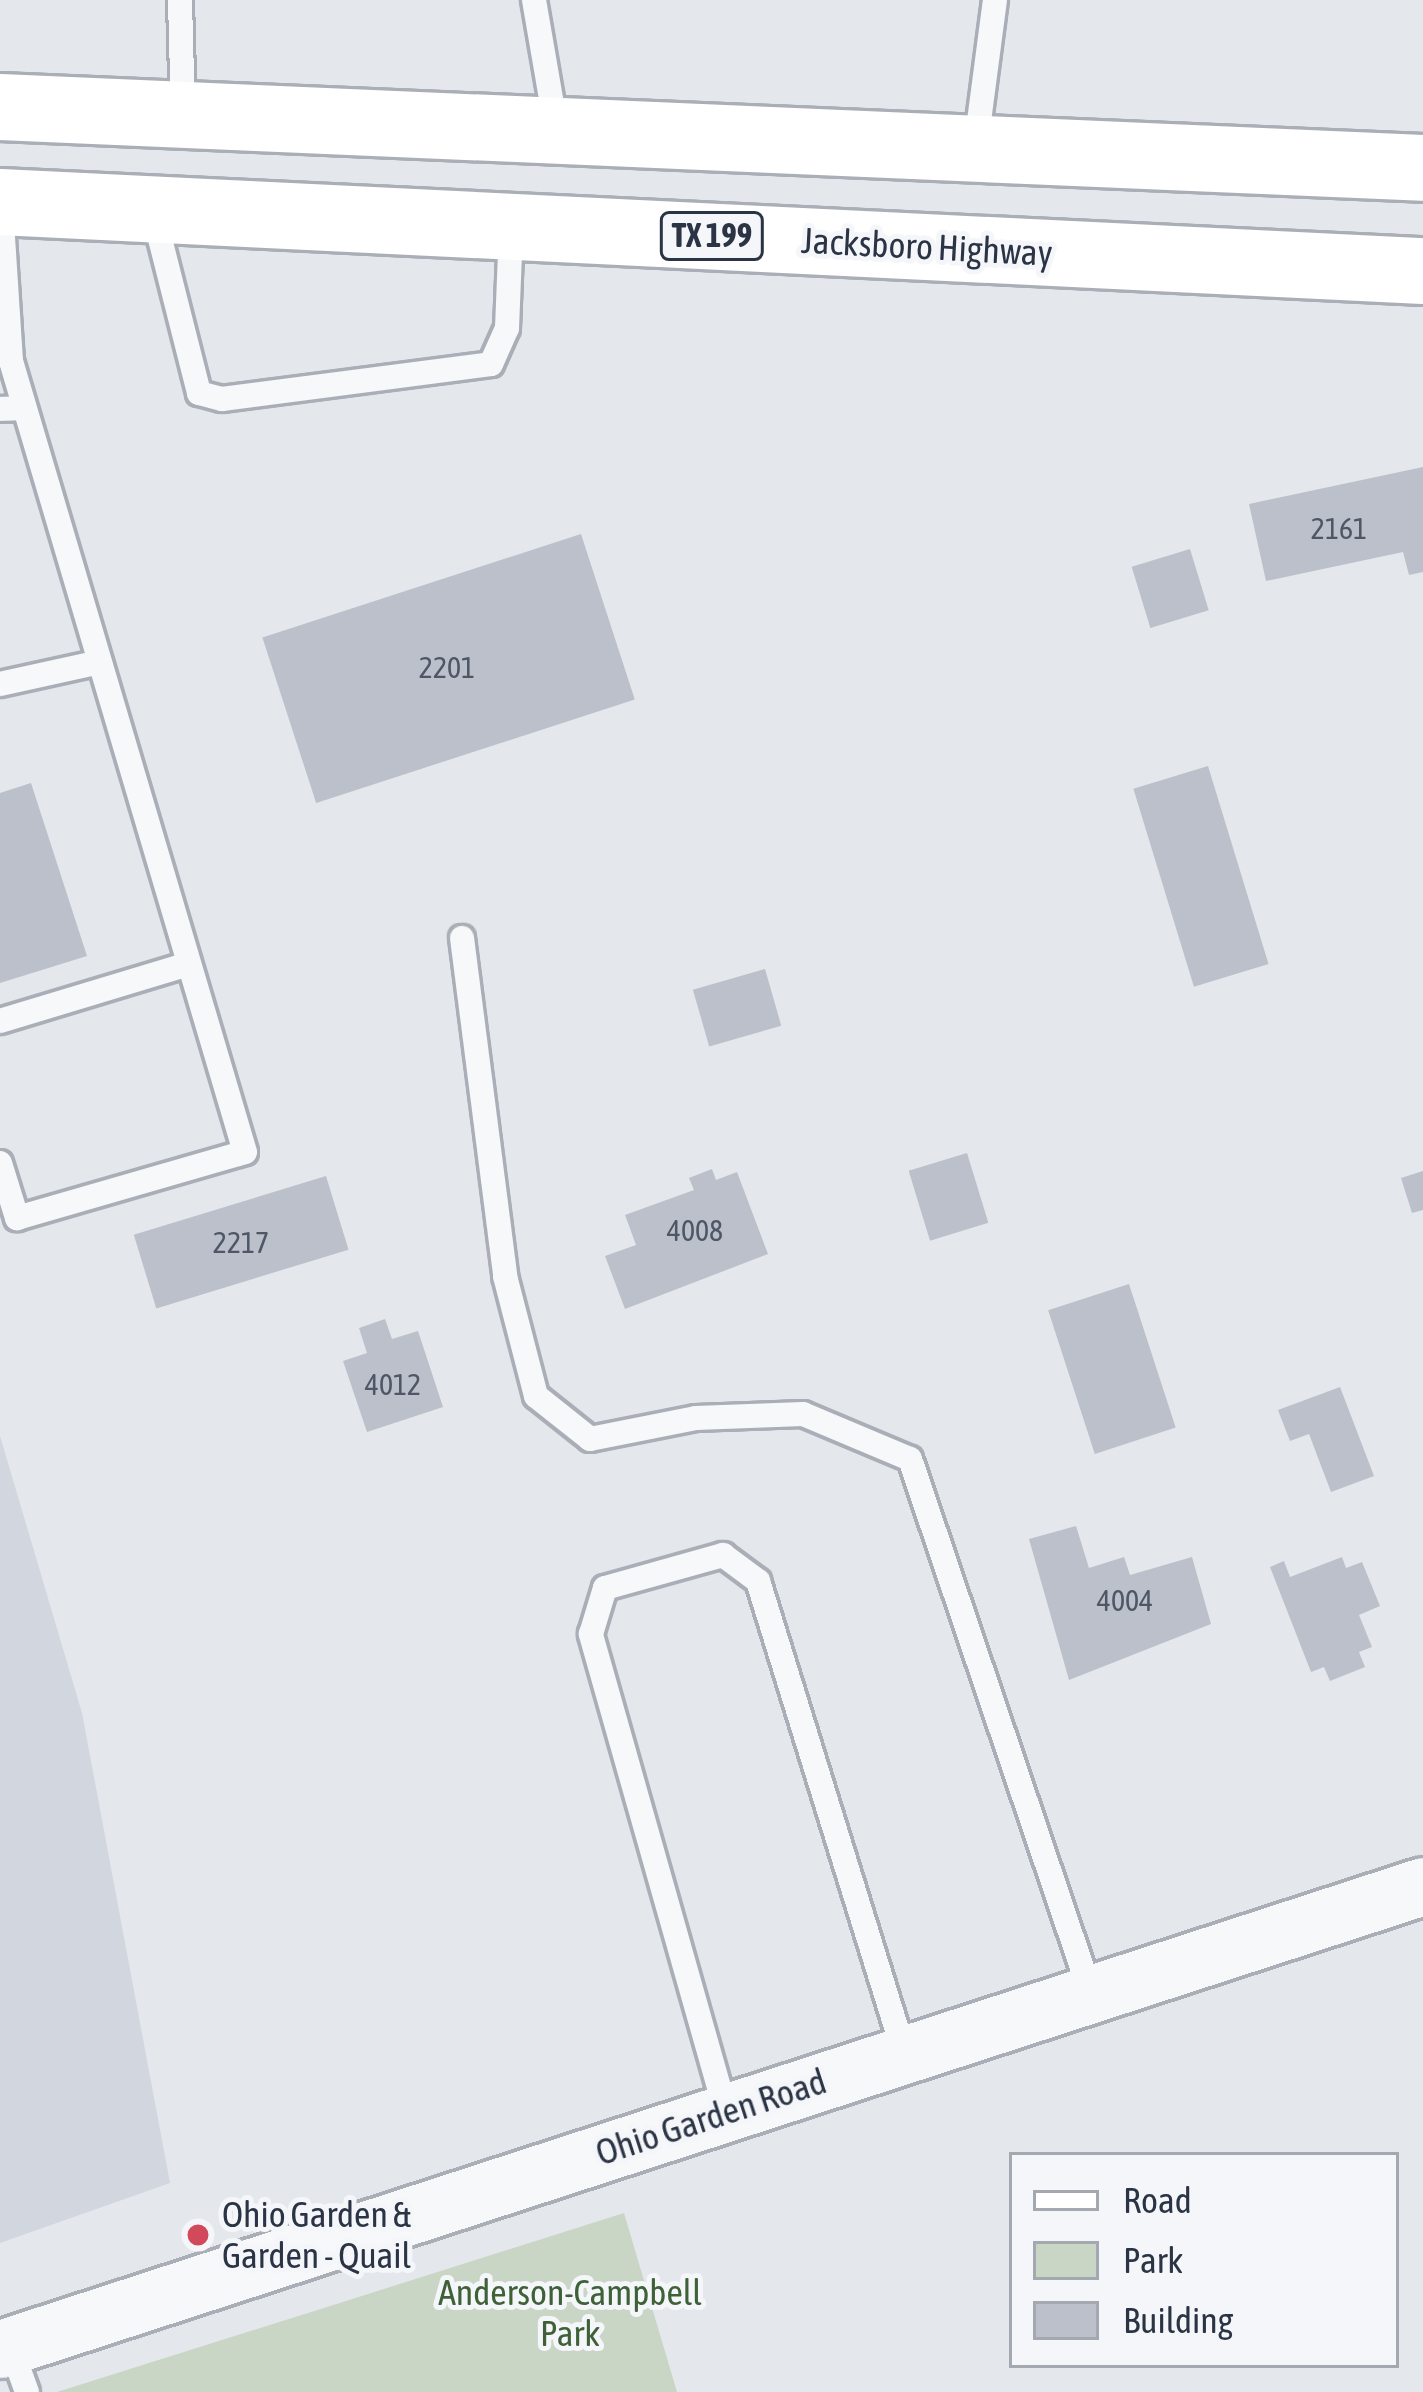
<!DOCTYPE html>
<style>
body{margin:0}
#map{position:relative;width:1423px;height:2392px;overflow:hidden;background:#e4e7ec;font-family:"Asap Condensed",sans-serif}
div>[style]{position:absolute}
.built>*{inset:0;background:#d2d6de}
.green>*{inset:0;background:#c9d6c5}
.building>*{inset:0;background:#bbc0ca;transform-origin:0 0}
.roads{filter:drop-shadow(3px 0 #a9aeb7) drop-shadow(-3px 0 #a9aeb7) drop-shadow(0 3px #a9aeb7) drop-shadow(0 -3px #a9aeb7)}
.service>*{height:24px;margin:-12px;padding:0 12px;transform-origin:12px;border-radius:12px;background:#f7f8fa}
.tertiary>*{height:57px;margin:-28.5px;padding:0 28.5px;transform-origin:28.5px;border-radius:28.5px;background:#f7f8fa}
.primary>*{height:66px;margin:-33px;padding:0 33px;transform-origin:33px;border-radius:33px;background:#fff}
.dots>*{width:33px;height:33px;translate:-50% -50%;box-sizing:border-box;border:6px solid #f4f6f9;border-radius:50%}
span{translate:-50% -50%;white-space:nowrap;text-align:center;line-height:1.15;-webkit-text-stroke:10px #f4f6f9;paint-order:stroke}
.number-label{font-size:30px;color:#4f5766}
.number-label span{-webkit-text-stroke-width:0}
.shield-label span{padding:3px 9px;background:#f4f6f9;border:3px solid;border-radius:9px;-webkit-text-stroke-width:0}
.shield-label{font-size:33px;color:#2b3445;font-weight:700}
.street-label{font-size:36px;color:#2b3445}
.poi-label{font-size:36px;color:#2b3445}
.left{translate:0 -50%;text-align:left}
.park-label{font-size:36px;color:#3f6138}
.legend{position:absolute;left:1009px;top:2152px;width:390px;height:216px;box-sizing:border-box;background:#f4f6f9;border:3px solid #a4a8b1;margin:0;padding:15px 21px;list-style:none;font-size:36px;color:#2b3445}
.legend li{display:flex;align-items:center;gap:24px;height:60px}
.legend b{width:60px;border:3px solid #a4a8b1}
</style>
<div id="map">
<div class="built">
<i style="clip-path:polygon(0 1436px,82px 1713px,170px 2183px,0 2243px)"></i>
</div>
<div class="green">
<i style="clip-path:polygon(624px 2213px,677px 2392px,57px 2392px,327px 2307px)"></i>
</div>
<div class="building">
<i style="clip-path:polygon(1423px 467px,1423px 572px,1409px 575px,1403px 552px,1266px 581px,1249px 504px)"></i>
<i style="left:581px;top:534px;width:174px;height:335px;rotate:72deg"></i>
<i style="left:1190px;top:549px;width:64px;height:61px;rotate:73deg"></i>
<i style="left:1208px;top:766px;width:207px;height:78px;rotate:73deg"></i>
<i style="clip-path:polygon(31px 783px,87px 956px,0 983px,0 793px)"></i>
<i style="left:765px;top:969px;width:59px;height:75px;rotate:74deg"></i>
<i style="left:967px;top:1153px;width:73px;height:61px;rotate:73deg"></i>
<i style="clip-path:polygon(712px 1169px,716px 1180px,737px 1172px,768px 1254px,625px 1309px,605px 1256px,636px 1245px,625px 1215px,694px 1190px,689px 1178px)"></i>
<i style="clip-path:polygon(1423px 1171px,1423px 1210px,1412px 1213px,1401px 1178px)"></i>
<i style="left:326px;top:1176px;width:77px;height:201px;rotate:73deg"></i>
<i style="left:1129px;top:1284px;width:151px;height:85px;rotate:72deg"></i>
<i style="clip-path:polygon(385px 1319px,392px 1339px,418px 1331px,443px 1407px,367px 1432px,343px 1361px,367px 1353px,359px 1328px)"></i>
<i style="clip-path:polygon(1340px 1387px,1374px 1476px,1331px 1492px,1309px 1434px,1290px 1441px,1278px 1410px)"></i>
<i style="clip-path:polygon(1076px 1526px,1089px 1568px,1124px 1557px,1130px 1575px,1192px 1557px,1211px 1624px,1069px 1680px,1029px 1539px)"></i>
<i style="clip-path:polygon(1342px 1557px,1346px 1568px,1362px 1562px,1380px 1606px,1359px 1615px,1372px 1647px,1359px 1652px,1365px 1667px,1330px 1681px,1324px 1667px,1311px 1672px,1270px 1567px,1284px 1561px,1290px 1577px)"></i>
</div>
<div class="roads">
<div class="service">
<i style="left:180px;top:0;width:112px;rotate:88.5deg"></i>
<i style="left:534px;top:0;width:130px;rotate:80.2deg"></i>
<i style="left:976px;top:144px;width:145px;rotate:-82.5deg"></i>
<i style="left:153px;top:211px;width:188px;rotate:75.8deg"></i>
<i style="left:199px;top:393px;width:24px;rotate:15deg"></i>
<i style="left:222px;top:399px;width:271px;rotate:-7.4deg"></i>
<i style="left:491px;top:364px;width:39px;rotate:-66deg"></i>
<i style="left:507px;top:328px;width:101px;rotate:-87.7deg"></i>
<i style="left:0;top:409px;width:24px;rotate:-2deg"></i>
<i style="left:0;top:684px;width:102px;rotate:-12.4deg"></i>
<i style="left:462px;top:938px;width:341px;rotate:82.7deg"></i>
<i style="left:505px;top:1276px;width:124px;rotate:75.5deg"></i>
<i style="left:536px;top:1396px;width:69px;rotate:38.5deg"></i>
<i style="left:590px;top:1439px;width:108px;rotate:-11.2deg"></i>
<i style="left:696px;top:1418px;width:107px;rotate:-2.1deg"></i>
<i style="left:803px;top:1414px;width:116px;rotate:22.8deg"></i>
<i style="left:910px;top:1459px;width:565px;rotate:71.31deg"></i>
<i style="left:0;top:1021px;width:197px;rotate:-16.8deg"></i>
<i style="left:0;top:1163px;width:58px;rotate:72.8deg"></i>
<i style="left:17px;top:1218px;width:237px;rotate:-16.1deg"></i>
<i style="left:245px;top:1152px;width:825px;rotate:-106.48deg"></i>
<i style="left:11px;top:361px;width:156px;rotate:-93.7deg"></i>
<i style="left:726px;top:2112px;width:497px;rotate:-105.8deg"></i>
<i style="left:591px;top:1634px;width:48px;rotate:-73.1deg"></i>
<i style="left:605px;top:1588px;width:123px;rotate:-15.6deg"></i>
<i style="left:723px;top:1555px;width:44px;rotate:36.6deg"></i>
<i style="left:758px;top:1581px;width:496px;rotate:72.8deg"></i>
<i style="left:10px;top:2345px;width:50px;rotate:70.1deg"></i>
</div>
<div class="tertiary">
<i style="left:0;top:2349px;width:1496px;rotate:-18.02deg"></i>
</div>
<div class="primary">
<i style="left:0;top:107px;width:1424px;rotate:2.45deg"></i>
<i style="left:0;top:202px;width:1425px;rotate:2.78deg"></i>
</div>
</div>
<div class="dots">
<i style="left:198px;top:2235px;background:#d1495b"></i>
</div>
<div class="number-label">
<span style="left:1339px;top:528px">2161</span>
<span style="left:447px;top:667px">2201</span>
<span style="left:695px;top:1230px">4008</span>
<span style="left:241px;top:1242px">2217</span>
<span style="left:393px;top:1384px">4012</span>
<span style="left:1125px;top:1600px">4004</span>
</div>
<div class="shield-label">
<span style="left:712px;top:236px">TX 199</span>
</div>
<div class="street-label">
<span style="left:927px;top:247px;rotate:3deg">Jacksboro Highway</span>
<span style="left:711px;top:2117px;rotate:-18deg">Ohio Garden Road</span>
</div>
<div class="poi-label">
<span class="left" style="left:222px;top:2235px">Ohio Garden &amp;<br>Garden - Quail</span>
</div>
<div class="park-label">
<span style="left:570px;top:2313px">Anderson-Campbell<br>Park</span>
</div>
<ul class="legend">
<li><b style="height:15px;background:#fff"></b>Road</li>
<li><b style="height:33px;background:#c9d6c5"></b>Park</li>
<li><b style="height:33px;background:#bbc0ca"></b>Building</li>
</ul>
</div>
